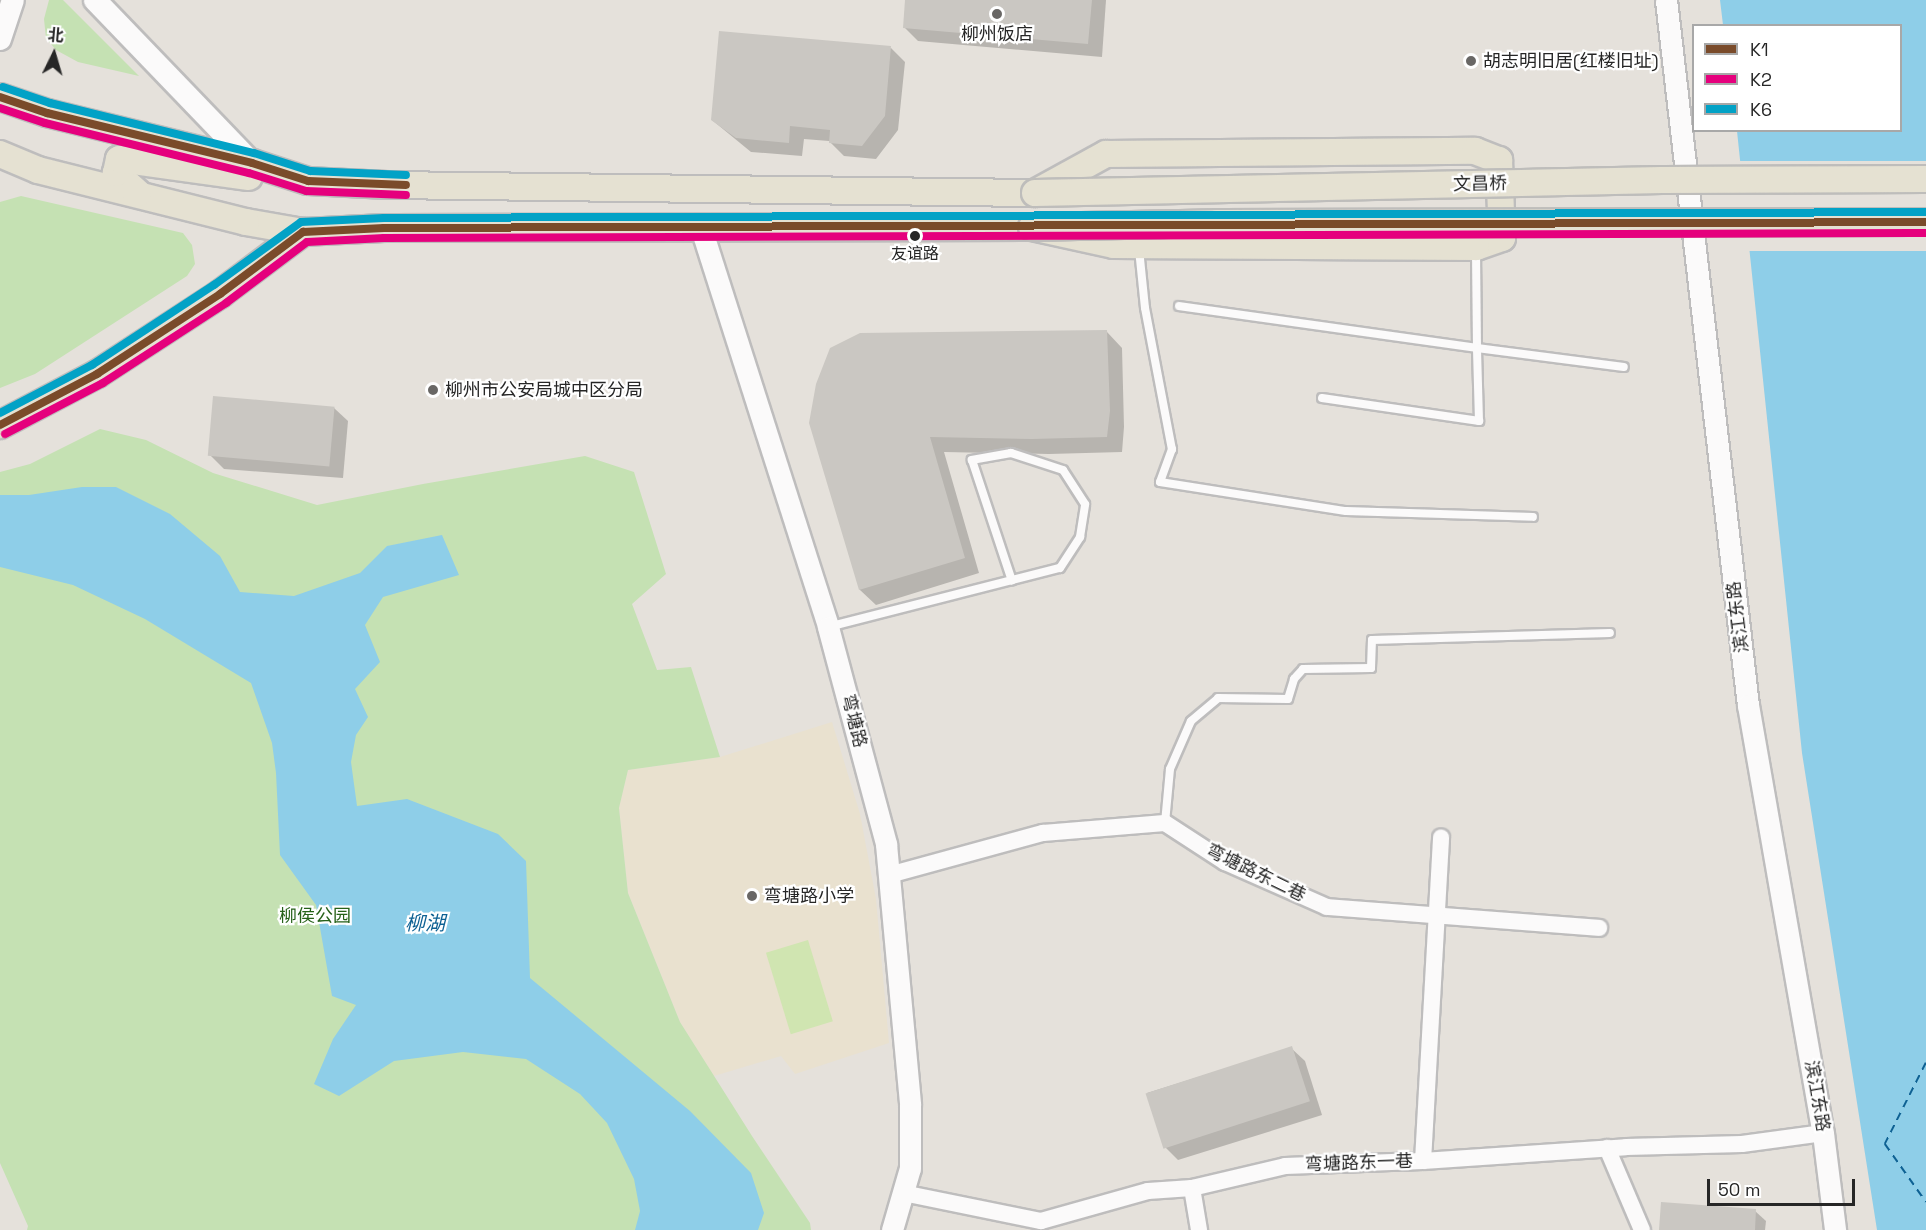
<!DOCTYPE html>
<meta charset="utf-8">
<style>
body{margin:0}
#map{position:relative;width:1926px;height:1230px;overflow:hidden;background:#e5e1db;font-family:"Space Grotesk","Noto Sans SC",sans-serif}
div>[style]{position:absolute}
.education>*{inset:0;background:#e9e1cf}
.green>*{inset:0;background:#c5e1b3}
.pitch>*{inset:0;background:#d0e5b1;transform-origin:0 0}
.water>*{inset:0;background:#8ecee8}
.pier>*{inset:0;background:#e5e1db;transform-origin:0 0}
.shadow>*{inset:0;background:#0003}
.ferry>*{height:1.5px;margin-top:-0.75px;transform-origin:0;background:repeating-linear-gradient(90deg,#0e6193 0 8px,transparent 0 14px)}
.building>*{inset:0;background:#cac7c2;transform-origin:0 0}
.roads{filter:drop-shadow(2px 0 #bebdbd) drop-shadow(-2px 0 #bebdbd) drop-shadow(0 2px #bebdbd) drop-shadow(0 -2px #bebdbd)}
.service>*{height:8px;margin:-4px;padding:0 4px;transform-origin:4px;border-radius:4px;background:#fbfafa}
.minor>*{height:16px;margin:-8px;padding:0 8px;transform-origin:8px;border-radius:8px;background:#fbfafa}
.tertiary>*{height:21px;margin:-10.5px;padding:0 10.5px;transform-origin:10.5px;border-radius:10.5px;background:#fbfafa}
.secondary>*{height:22px;margin:-11px;padding:0 11px;transform-origin:11px;border-radius:11px;background:#fbfafa}
.primary>*{height:26px;margin:-13px;padding:0 13px;transform-origin:13px;border-radius:13px;background:#e5e1d2}
.bridges{filter:drop-shadow(2px 0 #bebdbb) drop-shadow(-2px 0 #bebdbb) drop-shadow(0 2px #bebdbb) drop-shadow(0 -2px #bebdbb)}
.primary-bridge>*{height:26px;margin:-13px;padding:0 13px;transform-origin:13px;border-radius:13px;background:#e5e1d2}
.bus-1>*{height:8px;margin:-4px;padding:0 4px;transform-origin:4px;border-radius:4px;background:#7a4b2a}
.bus-2>*{height:8px;margin:-4px;padding:0 4px;transform-origin:4px;border-radius:4px;background:#e5007d}
.bus-3>*{height:8px;margin:-4px;padding:0 4px;transform-origin:4px;border-radius:4px;background:#02a2c6}
.dots>*{width:16px;height:16px;translate:-50% -50%;box-sizing:border-box;border:3px solid #fff;border-radius:50%}
span{translate:-50% -50%;white-space:nowrap;text-align:center;line-height:1.15;-webkit-text-stroke:4.5px #fff;paint-order:stroke}
.bus-label{font-size:16px;color:#262626}
.poi-label{font-size:18px;color:#262626}
.left{translate:0 -50%;text-align:left}
.street-label{font-size:18px;color:#262626}
.park-label{font-size:18px;color:#266119}
.water-label{font-size:20px;color:#0e6193;font-style:italic}
.legend{position:absolute;left:1692px;top:24px;width:210px;height:108px;box-sizing:border-box;background:#fff;border:2px solid #a8a8a8;margin:0;padding:8px 10px;list-style:none;font-size:18px;color:#262626}
.legend li{display:flex;align-items:center;gap:12px;height:30px}
.legend b{width:30px;border:2px solid #a8a8a8}
.north{position:absolute;left:24px;top:24px;width:60px;height:60px;-webkit-text-stroke:4px #fff;paint-order:stroke;rotate:5deg;font-size:16px;font-weight:700;line-height:24px;text-align:center;color:#262626}
.north::after{content:'';display:block;margin:auto;width:21px;height:27px;background:#262626;clip-path:polygon(50% 0,100% 100%,50% 72%,0 100%)}
.scale{position:absolute;left:1707px;top:1179px;width:148px;height:27px;box-sizing:border-box;border:3px solid #262626;border-top:0;padding-left:8px;font-size:18px;line-height:21px;white-space:nowrap;color:#262626;-webkit-text-stroke:4px #fff;paint-order:stroke}
</style>
<div id="map">
<div class="education">
<i style="clip-path:polygon(832px 722px,860px 814px,876px 899px,889px 1043px,795px 1074px,781px 1056px,714px 1076px,680px 1022px,628px 893px,619px 808px,628px 770px,720px 757px)"></i>
</div>
<div class="green">
<i style="clip-path:polygon(49px 0,63px 0,139px 76px,78px 62px,56px 50px,46px 38px,44px 19px)"></i>
<i style="clip-path:polygon(21px 196px,183px 233px,192px 245px,195px 264px,187px 276px,35px 374px,0 388px,0 202px)"></i>
<i style="clip-path:polygon(100px 429px,146px 440px,213px 473px,317px 505px,423px 484px,585px 456px,634px 472px,666px 574px,632px 604px,657px 670px,691px 667px,720px 757px,628px 770px,619px 808px,628px 893px,680px 1022px,752px 1136px,810px 1223px,811px 1230px,27px 1230px,28px 1226px,0 1163px,0 472px,30px 464px)"></i>
</div>
<div class="pitch">
<i style="left:808px;top:940px;width:85px;height:44px;rotate:73deg"></i>
</div>
<div class="water">
<i style="clip-path:polygon(1720px 0,1926px 0,1926px 1230px,1877px 1230px,1802px 753px,1737px 131px,1900px 130px,1900px 26px,1723px 25px)"></i>
<i style="clip-path:polygon(82px 487px,116px 487px,170px 514px,220px 556px,240px 592px,294px 596px,360px 573px,387px 546px,442px 535px,459px 575px,383px 597px,365px 625px,380px 662px,355px 689px,368px 717px,356px 735px,351px 762px,357px 806px,407px 799px,498px 834px,526px 861px,530px 978px,690px 1111px,751px 1173px,764px 1213px,758px 1230px,635px 1230px,640px 1211px,634px 1179px,607px 1123px,580px 1094px,526px 1059px,463px 1052px,394px 1061px,339px 1096px,314px 1084px,333px 1039px,356px 1005px,332px 996px,316px 905px,280px 855px,276px 773px,272px 743px,251px 683px,145px 619px,73px 585px,0 567px,0 495px,29px 495px)"></i>
</div>
<div class="pier">
<i style="left:1738px;top:161px;width:188px;height:90px"></i>
</div>
<div class="shadow">
<i style="clip-path:polygon(907px 0,1106px 0,1102px 57px,918px 41px,905px 28px)"></i>
<i style="clip-path:polygon(891px 48px,905px 62px,898px 130px,876px 159px,844px 156px,829px 141px,804px 139px,802px 156px,751px 152px,712px 120px)"></i>
<i style="clip-path:polygon(1107px 332px,1122px 348px,1124px 427px,1122px 452px,1049px 454px,944px 452px,979px 573px,876px 605px,860px 590px,811px 423px)"></i>
<i style="clip-path:polygon(334px 408px,348px 421px,343px 478px,224px 469px,210px 455px)"></i>
<i style="clip-path:polygon(1291px 1048px,1305px 1061px,1322px 1115px,1178px 1160px,1165px 1147px,1147px 1093px)"></i>
<i style="clip-path:polygon(1755px 1211px,1766px 1221px,1765px 1230px,1660px 1230px)"></i>
</div>
<div class="ferry">
<i style="left:1926px;top:1063px;width:91px;rotate:116.8deg"></i>
<i style="left:1885px;top:1144px;width:71px;rotate:54.7deg"></i>
</div>
<div class="building">
<i style="clip-path:polygon(905px 0,1092px 0,1088px 44px,903px 28px)"></i>
<i style="clip-path:polygon(719px 31px,891px 46px,885px 116px,862px 146px,829px 143px,830px 130px,790px 126px,789px 143px,736px 138px,711px 120px)"></i>
<i style="clip-path:polygon(1107px 330px,1110px 411px,1107px 437px,1032px 439px,930px 437px,965px 558px,859px 590px,809px 423px,816px 384px,830px 348px,860px 333px)"></i>
<i style="left:213px;top:396px;width:122px;height:60px;rotate:5deg"></i>
<i style="left:1292px;top:1046px;width:58px;height:154px;rotate:72deg"></i>
<i style="clip-path:polygon(1661px 1202px,1756px 1209px,1755px 1230px,1659px 1230px)"></i>
</div>
<div class="roads">
<div class="service">
<i style="left:1139px;top:249px;width:59px;rotate:84.2deg"></i>
<i style="left:1145px;top:308px;width:144px;rotate:79.2deg"></i>
<i style="left:1172px;top:449px;width:35px;rotate:110deg"></i>
<i style="left:1160px;top:482px;width:188px;rotate:8.9deg"></i>
<i style="left:1346px;top:511px;width:187px;rotate:1.8deg"></i>
<i style="left:1179px;top:306px;width:301px;rotate:8deg"></i>
<i style="left:1477px;top:348px;width:98px;rotate:-90.6deg"></i>
<i style="left:1322px;top:398px;width:159px;rotate:8.3deg"></i>
<i style="left:1479px;top:421px;width:73px;rotate:-91.6deg"></i>
<i style="left:1477px;top:348px;width:148px;rotate:7.4deg"></i>
<i style="left:828px;top:627px;width:239px;rotate:-14.3deg"></i>
<i style="left:1060px;top:568px;width:37px;rotate:-57deg"></i>
<i style="left:1080px;top:537px;width:33px;rotate:-81deg"></i>
<i style="left:1085px;top:504px;width:40px;rotate:-122.9deg"></i>
<i style="left:1063px;top:470px;width:55px;rotate:-161.9deg"></i>
<i style="left:1011px;top:453px;width:40px;rotate:170deg"></i>
<i style="left:972px;top:460px;width:127px;rotate:71.7deg"></i>
<i style="left:1165px;top:823px;width:54px;rotate:-84.7deg"></i>
<i style="left:1170px;top:769px;width:52px;rotate:-66.4deg"></i>
<i style="left:1191px;top:721px;width:35px;rotate:-40deg"></i>
<i style="left:1218px;top:698px;width:70px;rotate:0.8deg"></i>
<i style="left:1288px;top:699px;width:21px;rotate:-73deg"></i>
<i style="left:1294px;top:679px;width:13px;rotate:-48deg"></i>
<i style="left:1303px;top:669px;width:68px;rotate:-0.8deg"></i>
<i style="left:1371px;top:668px;width:28px;rotate:-88deg"></i>
<i style="left:1372px;top:640px;width:238px;rotate:-1.7deg"></i>
</div>
<div class="minor">
<i style="left:889px;top:875px;width:160px;rotate:-15.3deg"></i>
<i style="left:1043px;top:833px;width:122px;rotate:-4.7deg"></i>
<i style="left:1165px;top:823px;width:72px;rotate:33deg"></i>
<i style="left:1225px;top:862px;width:111px;rotate:23.8deg"></i>
<i style="left:1327px;top:907px;width:273px;rotate:4.4deg"></i>
<i style="left:1607px;top:1148px;width:89px;rotate:66.9deg"></i>
<i style="left:1423px;top:1161px;width:324px;rotate:-86.8deg"></i>
<i style="left:1192px;top:1188px;width:43px;rotate:80.5deg"></i>
<i style="left:903px;top:1193px;width:141px;rotate:11.5deg"></i>
<i style="left:1041px;top:1221px;width:111px;rotate:-15.7deg"></i>
<i style="left:1148px;top:1191px;width:44px;rotate:-3.9deg"></i>
<i style="left:1192px;top:1188px;width:96px;rotate:-13.3deg"></i>
<i style="left:1285px;top:1166px;width:138px;rotate:-2.1deg"></i>
<i style="left:1423px;top:1161px;width:203px;rotate:-3.9deg"></i>
<i style="left:1626px;top:1147px;width:116px;rotate:-1.5deg"></i>
<i style="left:1742px;top:1144px;width:82px;rotate:-7.7deg"></i>
</div>
<div class="tertiary">
<i style="left:1666px;top:0;width:710px;rotate:83.37deg"></i>
<i style="left:1748px;top:705px;width:435px;rotate:80.1deg"></i>
<i style="left:1823px;top:1133px;width:98px;rotate:82.9deg"></i>
<i style="left:701px;top:228px;width:419px;rotate:72.3deg"></i>
<i style="left:828px;top:627px;width:225px;rotate:75deg"></i>
<i style="left:886px;top:844px;width:262px;rotate:84.7deg"></i>
<i style="left:910px;top:1105px;width:63px;rotate:90deg"></i>
<i style="left:910px;top:1168px;width:65px;rotate:106.2deg"></i>
</div>
<div class="secondary">
<i style="left:95px;top:0;width:226px;rotate:46.1deg"></i>
<i style="left:0;top:39px;width:41px;rotate:-71.6deg"></i>
</div>
<div class="primary">
<i style="left:0;top:97px;width:50px;rotate:18.8deg"></i>
<i style="left:47px;top:113px;width:211px;rotate:13.7deg"></i>
<i style="left:252px;top:163px;width:59px;rotate:17.8deg"></i>
<i style="left:308px;top:181px;width:79px;rotate:2.9deg"></i>
<i style="left:387px;top:185px;width:648px;rotate:0.71deg"></i>
<i style="left:1035px;top:193px;width:81px;rotate:-28.8deg"></i>
<i style="left:1106px;top:154px;width:369px;rotate:-0.5deg"></i>
<i style="left:1475px;top:151px;width:26px;rotate:21deg"></i>
<i style="left:1499px;top:160px;width:78px;rotate:87.8deg"></i>
<i style="left:1502px;top:238px;width:28px;rotate:161deg"></i>
<i style="left:1476px;top:247px;width:362px;rotate:-179.7deg"></i>
<i style="left:1114px;top:245px;width:84px;rotate:-167.6deg"></i>
<i style="left:1032px;top:227px;width:648px;rotate:179.91deg"></i>
<i style="left:384px;top:228px;width:81px;rotate:177.2deg"></i>
<i style="left:303px;top:232px;width:58px;rotate:-170deg"></i>
<i style="left:246px;top:222px;width:214px;rotate:-166deg"></i>
<i style="left:38px;top:170px;width:41px;rotate:-157.2deg"></i>
<i style="left:138px;top:193px;width:30px;rotate:-138deg"></i>
<i style="left:116px;top:173px;width:14px;rotate:-78deg"></i>
<i style="left:119px;top:159px;width:131px;rotate:7.9deg"></i>
<i style="left:0;top:425px;width:110px;rotate:-27.7deg"></i>
<i style="left:97px;top:374px;width:147px;rotate:-33deg"></i>
<i style="left:220px;top:294px;width:104px;rotate:-36.8deg"></i>
</div>
</div>
<div class="bridges">
<div class="primary-bridge">
<i style="left:1035px;top:193px;width:627px;rotate:-1.19deg"></i>
<i style="left:1662px;top:180px;width:264px;rotate:-0.2deg"></i>
<i style="left:1032px;top:227px;width:185px;rotate:-1.2deg"></i>
<i style="left:1217px;top:223px;width:709px;rotate:-0.08deg"></i>
</div>
</div>
<div class="bus-1">
<i style="left:0;top:97px;width:50px;rotate:18.8deg"></i>
<i style="left:47px;top:113px;width:211px;rotate:13.7deg"></i>
<i style="left:252px;top:163px;width:59px;rotate:17.8deg"></i>
<i style="left:308px;top:181px;width:98px;rotate:2.3deg"></i>
<i style="left:0;top:425px;width:110px;rotate:-27.7deg"></i>
<i style="left:97px;top:374px;width:147px;rotate:-33deg"></i>
<i style="left:220px;top:294px;width:104px;rotate:-36.8deg"></i>
<i style="left:303px;top:232px;width:81px;rotate:-2.8deg"></i>
<i style="left:384px;top:228px;width:1542px;rotate:-0.22deg"></i>
</div>
<div class="bus-2">
<i style="left:0;top:108px;width:47px;rotate:18.4deg"></i>
<i style="left:45px;top:123px;width:210px;rotate:13.8deg"></i>
<i style="left:249px;top:173px;width:60px;rotate:17.5deg"></i>
<i style="left:306px;top:191px;width:100px;rotate:2.3deg"></i>
<i style="left:5px;top:434px;width:110px;rotate:-27.5deg"></i>
<i style="left:103px;top:383px;width:147px;rotate:-33deg"></i>
<i style="left:226px;top:303px;width:101px;rotate:-37deg"></i>
<i style="left:307px;top:242px;width:77px;rotate:-3deg"></i>
<i style="left:384px;top:238px;width:1542px;rotate:-0.19deg"></i>
</div>
<div class="bus-3">
<i style="left:3px;top:87px;width:50px;rotate:18.8deg"></i>
<i style="left:50px;top:103px;width:210px;rotate:13.8deg"></i>
<i style="left:254px;top:153px;width:59px;rotate:17.8deg"></i>
<i style="left:310px;top:171px;width:96px;rotate:2.4deg"></i>
<i style="left:0;top:413px;width:104px;rotate:-27.6deg"></i>
<i style="left:92px;top:365px;width:146px;rotate:-33.3deg"></i>
<i style="left:214px;top:285px;width:107px;rotate:-35.9deg"></i>
<i style="left:301px;top:222px;width:83px;rotate:-2.8deg"></i>
<i style="left:384px;top:218px;width:1542px;rotate:-0.22deg"></i>
</div>
<div class="dots">
<i style="left:997px;top:14px;background:#696765"></i>
<i style="left:1471px;top:61px;background:#696765"></i>
<i style="left:915px;top:236px;background:#262626"></i>
<i style="left:433px;top:390px;background:#696765"></i>
<i style="left:752px;top:896px;background:#696765"></i>
</div>
<div class="bus-label">
<span style="left:915px;top:254px">友谊路</span>
</div>
<div class="poi-label">
<span style="left:997px;top:34px">柳州饭店</span>
<span class="left" style="left:1483px;top:61px">胡志明旧居(红楼旧址)</span>
<span class="left" style="left:445px;top:390px">柳州市公安局城中区分局</span>
<span class="left" style="left:764px;top:896px">弯塘路小学</span>
</div>
<div class="street-label">
<span style="left:1480px;top:184px;rotate:-1deg">文昌桥</span>
<span style="left:1738px;top:617px;rotate:-97deg">滨江东路</span>
<span style="left:854px;top:721px;rotate:76deg">弯塘路</span>
<span style="left:1256px;top:873px;rotate:26deg">弯塘路东二巷</span>
<span style="left:1817px;top:1096px;rotate:80deg">滨江东路</span>
<span style="left:1359px;top:1163px;rotate:-2deg">弯塘路东一巷</span>
</div>
<div class="park-label">
<span style="left:315px;top:916px">柳侯公园</span>
</div>
<div class="water-label">
<span style="left:425px;top:923px">柳湖</span>
</div>
<ul class="legend">
<li><b style="height:8px;background:#7a4b2a"></b>K1</li>
<li><b style="height:8px;background:#e5007d"></b>K2</li>
<li><b style="height:8px;background:#02a2c6"></b>K6</li>
</ul>
<div class="north">北</div>
<div class="scale">50 m</div>
</div>
